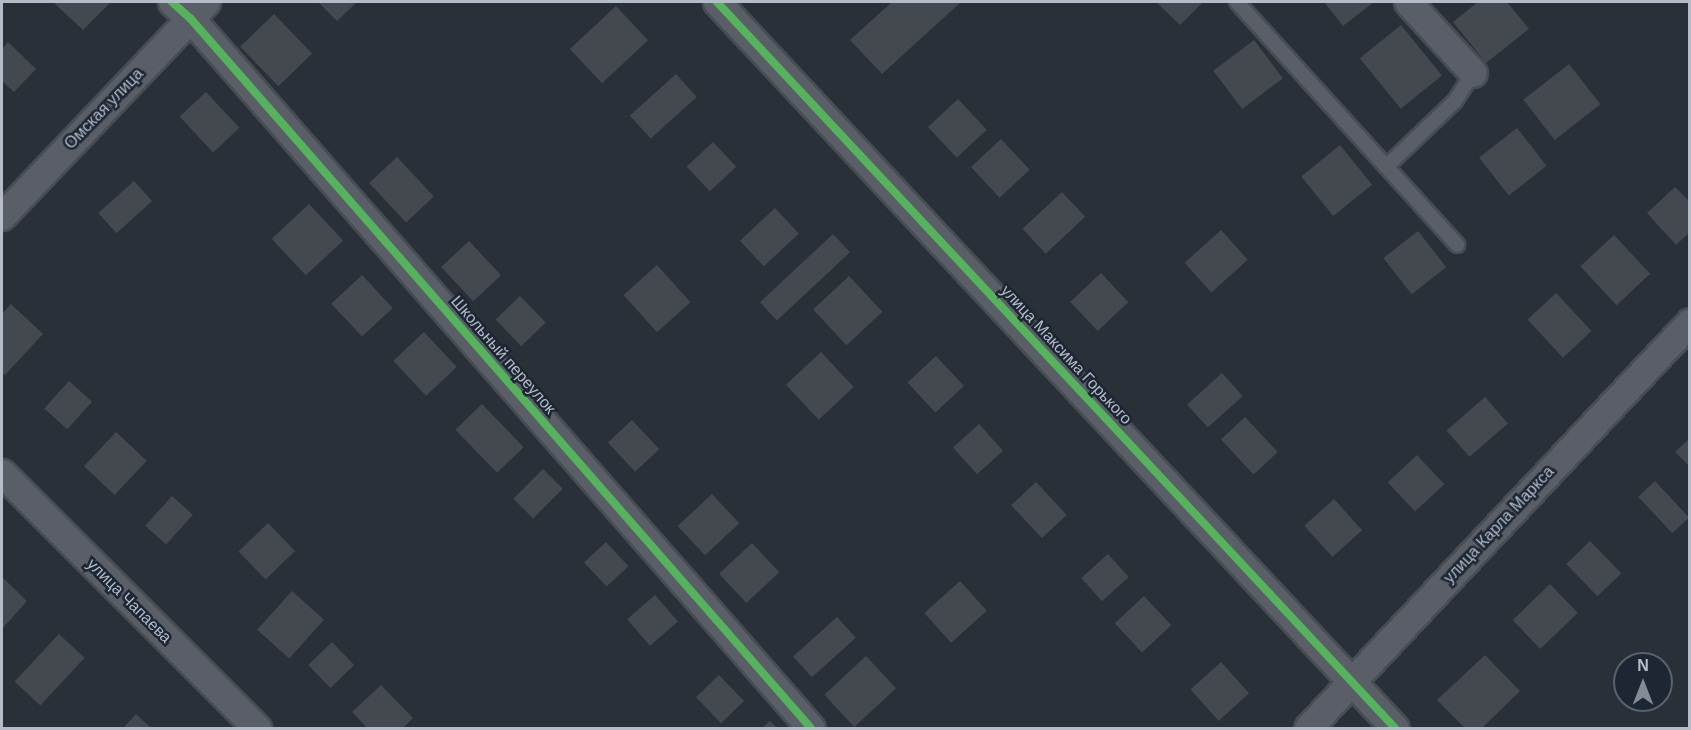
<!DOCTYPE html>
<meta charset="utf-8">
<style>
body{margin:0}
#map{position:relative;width:1691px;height:730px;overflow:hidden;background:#2a3038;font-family:Helvetica,sans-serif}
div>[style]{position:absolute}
.building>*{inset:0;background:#444950;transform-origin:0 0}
.roads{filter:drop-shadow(2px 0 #484c53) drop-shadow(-2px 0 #484c53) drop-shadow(0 2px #484c53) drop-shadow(0 -2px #484c53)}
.lane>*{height:14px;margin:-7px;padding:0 7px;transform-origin:7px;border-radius:7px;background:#5a5e66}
.street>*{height:27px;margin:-13.5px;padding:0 13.5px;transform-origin:13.5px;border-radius:13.5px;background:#5a5e66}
.cycleway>*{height:8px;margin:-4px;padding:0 4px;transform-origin:4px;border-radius:4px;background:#56b35d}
span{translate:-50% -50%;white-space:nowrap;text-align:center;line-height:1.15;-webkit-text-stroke:5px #1d2633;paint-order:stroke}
.street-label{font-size:16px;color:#b4bcc9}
.frame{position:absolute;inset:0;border:3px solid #b4bcc9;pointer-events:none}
.north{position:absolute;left:1613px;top:652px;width:60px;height:60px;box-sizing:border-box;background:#1d2633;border:2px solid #59626f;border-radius:50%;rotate:0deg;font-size:16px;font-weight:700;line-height:24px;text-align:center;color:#b4bcc9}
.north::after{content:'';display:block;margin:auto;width:21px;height:27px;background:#848b96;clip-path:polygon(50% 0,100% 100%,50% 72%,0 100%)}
</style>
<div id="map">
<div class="building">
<i style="clip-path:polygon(53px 2px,111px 2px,83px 30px)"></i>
<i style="clip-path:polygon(318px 2px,357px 2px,337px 21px)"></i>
<i style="clip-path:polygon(892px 2px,961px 2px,882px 74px,850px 40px)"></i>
<i style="clip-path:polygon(1156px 2px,1203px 2px,1180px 25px)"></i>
<i style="clip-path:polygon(1324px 2px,1374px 2px,1343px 26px)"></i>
<i style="clip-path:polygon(1478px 2px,1507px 2px,1529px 29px,1486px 63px,1453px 22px)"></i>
<i style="left:616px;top:6px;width:47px;height:63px;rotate:47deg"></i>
<i style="left:274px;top:14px;width:55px;height:47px;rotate:46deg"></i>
<i style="left:1401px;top:25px;width:65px;height:53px;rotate:51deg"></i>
<i style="left:1254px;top:40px;width:48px;height:51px;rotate:53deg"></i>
<i style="clip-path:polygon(8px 42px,36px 69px,14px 92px,2px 81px,2px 49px)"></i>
<i style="left:1569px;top:64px;width:51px;height:58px;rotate:52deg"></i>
<i style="left:676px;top:74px;width:31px;height:62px;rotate:48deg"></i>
<i style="left:206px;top:92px;width:49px;height:36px;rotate:47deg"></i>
<i style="left:958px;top:99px;width:42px;height:41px;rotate:47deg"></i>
<i style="left:1517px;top:128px;width:48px;height:48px;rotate:52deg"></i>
<i style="left:1001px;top:139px;width:42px;height:41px;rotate:47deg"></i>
<i style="left:713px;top:142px;width:34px;height:36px;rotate:47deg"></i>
<i style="left:1340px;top:145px;width:51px;height:50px;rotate:51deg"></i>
<i style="left:397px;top:157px;width:54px;height:38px;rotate:47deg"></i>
<i style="left:134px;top:181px;width:27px;height:48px;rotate:48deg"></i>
<i style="clip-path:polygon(1675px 187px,1690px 202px,1690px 232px,1676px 245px,1647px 213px)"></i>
<i style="left:1062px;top:192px;width:34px;height:54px;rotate:47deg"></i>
<i style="left:309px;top:204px;width:50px;height:51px;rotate:47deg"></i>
<i style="left:775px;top:208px;width:35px;height:48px;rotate:47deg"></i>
<i style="left:1221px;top:230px;width:40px;height:49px;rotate:48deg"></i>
<i style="left:1418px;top:231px;width:46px;height:44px;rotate:52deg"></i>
<i style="left:833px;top:234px;width:25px;height:100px;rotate:47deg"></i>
<i style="left:1614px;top:235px;width:53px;height:46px;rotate:47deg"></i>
<i style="left:469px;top:241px;width:47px;height:38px;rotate:47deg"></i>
<i style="left:657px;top:265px;width:50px;height:45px;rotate:48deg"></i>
<i style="left:1101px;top:273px;width:40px;height:42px;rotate:47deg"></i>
<i style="left:362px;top:275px;width:45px;height:42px;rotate:47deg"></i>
<i style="left:849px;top:276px;width:49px;height:49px;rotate:47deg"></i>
<i style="left:1556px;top:293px;width:52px;height:39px;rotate:47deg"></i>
<i style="left:520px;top:296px;width:37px;height:34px;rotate:46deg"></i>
<i style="clip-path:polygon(11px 304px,43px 334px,5px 375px,2px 372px,2px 314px)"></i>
<i style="left:424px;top:332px;width:48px;height:42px;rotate:47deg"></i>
<i style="left:821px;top:352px;width:48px;height:48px;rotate:47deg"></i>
<i style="left:936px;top:356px;width:41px;height:39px;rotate:47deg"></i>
<i style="left:1222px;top:373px;width:31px;height:47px;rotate:48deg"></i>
<i style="left:69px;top:381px;width:31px;height:37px;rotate:42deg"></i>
<i style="left:1485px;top:397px;width:35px;height:51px;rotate:49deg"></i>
<i style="left:482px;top:404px;width:60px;height:37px;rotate:46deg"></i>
<i style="left:1245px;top:417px;width:48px;height:33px;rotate:47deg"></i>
<i style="left:632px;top:420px;width:40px;height:33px;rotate:47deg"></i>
<i style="left:979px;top:424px;width:36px;height:35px;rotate:48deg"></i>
<i style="left:116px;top:432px;width:42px;height:47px;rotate:43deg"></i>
<i style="clip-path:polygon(1690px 438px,1690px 467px,1675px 452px)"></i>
<i style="left:1417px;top:455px;width:40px;height:40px;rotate:47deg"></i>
<i style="left:543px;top:469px;width:28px;height:42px;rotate:45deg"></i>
<i style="left:1655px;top:481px;width:50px;height:23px;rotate:47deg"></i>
<i style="left:1036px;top:482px;width:45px;height:34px;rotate:47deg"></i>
<i style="left:712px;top:494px;width:40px;height:47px;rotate:47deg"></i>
<i style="left:172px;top:496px;width:28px;height:40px;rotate:42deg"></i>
<i style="left:1334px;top:499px;width:42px;height:40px;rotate:48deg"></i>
<i style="left:268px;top:523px;width:39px;height:41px;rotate:46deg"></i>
<i style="left:1590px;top:541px;width:45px;height:33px;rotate:46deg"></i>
<i style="left:606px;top:542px;width:33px;height:30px;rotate:47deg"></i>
<i style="left:752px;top:543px;width:40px;height:45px;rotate:47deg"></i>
<i style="left:1108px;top:554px;width:31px;height:36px;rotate:48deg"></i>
<i style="clip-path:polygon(2px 577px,27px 601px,2px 629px)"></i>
<i style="left:960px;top:581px;width:40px;height:48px;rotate:48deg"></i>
<i style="left:1550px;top:584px;width:40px;height:52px;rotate:46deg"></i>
<i style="left:292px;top:591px;width:43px;height:52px;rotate:42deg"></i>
<i style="left:655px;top:595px;width:35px;height:37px;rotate:49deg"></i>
<i style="left:1144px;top:596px;width:40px;height:40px;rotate:47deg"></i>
<i style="left:837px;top:617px;width:28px;height:59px;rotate:48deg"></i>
<i style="left:59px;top:634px;width:35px;height:65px;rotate:43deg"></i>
<i style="left:332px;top:642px;width:32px;height:33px;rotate:46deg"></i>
<i style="clip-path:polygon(1485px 655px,1520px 691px,1482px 728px,1465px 728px,1437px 700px)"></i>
<i style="left:866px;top:656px;width:44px;height:57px;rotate:47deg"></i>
<i style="left:1221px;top:662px;width:42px;height:41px;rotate:48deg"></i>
<i style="left:719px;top:675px;width:36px;height:32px;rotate:46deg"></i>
<i style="clip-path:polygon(381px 685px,413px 718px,403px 728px,367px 728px,352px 712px)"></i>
<i style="clip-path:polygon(136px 714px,151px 728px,123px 728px)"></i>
<i style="clip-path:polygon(770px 721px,777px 728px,762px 728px)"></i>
</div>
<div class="roads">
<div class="lane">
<i style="left:1237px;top:2px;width:328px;rotate:47.8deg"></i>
<i style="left:1386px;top:167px;width:95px;rotate:-43.7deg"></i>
<i style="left:1455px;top:101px;width:33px;rotate:-57deg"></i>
</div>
<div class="street">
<i style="left:172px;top:2px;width:24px;rotate:42deg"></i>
<i style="left:190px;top:18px;width:943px;rotate:48.83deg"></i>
<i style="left:717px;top:2px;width:993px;rotate:46.96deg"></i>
<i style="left:1408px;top:2px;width:96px;rotate:47.5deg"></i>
<i style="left:2px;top:216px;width:296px;rotate:-46.4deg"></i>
<i style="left:2px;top:473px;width:361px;rotate:45deg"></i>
<i style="left:1308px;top:728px;width:557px;rotate:-46.74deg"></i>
</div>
</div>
<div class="cycleway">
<i style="left:172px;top:2px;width:24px;rotate:42deg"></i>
<i style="left:190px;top:18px;width:943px;rotate:48.83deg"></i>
<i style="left:717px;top:2px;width:993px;rotate:46.96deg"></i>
</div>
<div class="street-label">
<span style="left:104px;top:109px;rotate:-46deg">Омская улица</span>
<span style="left:503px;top:355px;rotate:49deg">Школьный переулок</span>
<span style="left:1066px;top:355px;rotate:47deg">улица Максима Горького</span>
<span style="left:1499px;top:525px;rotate:-47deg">улица Карла Маркса</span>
<span style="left:129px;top:601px;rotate:45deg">улица Чапаева</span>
</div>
<div class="frame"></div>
<div class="north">N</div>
</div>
